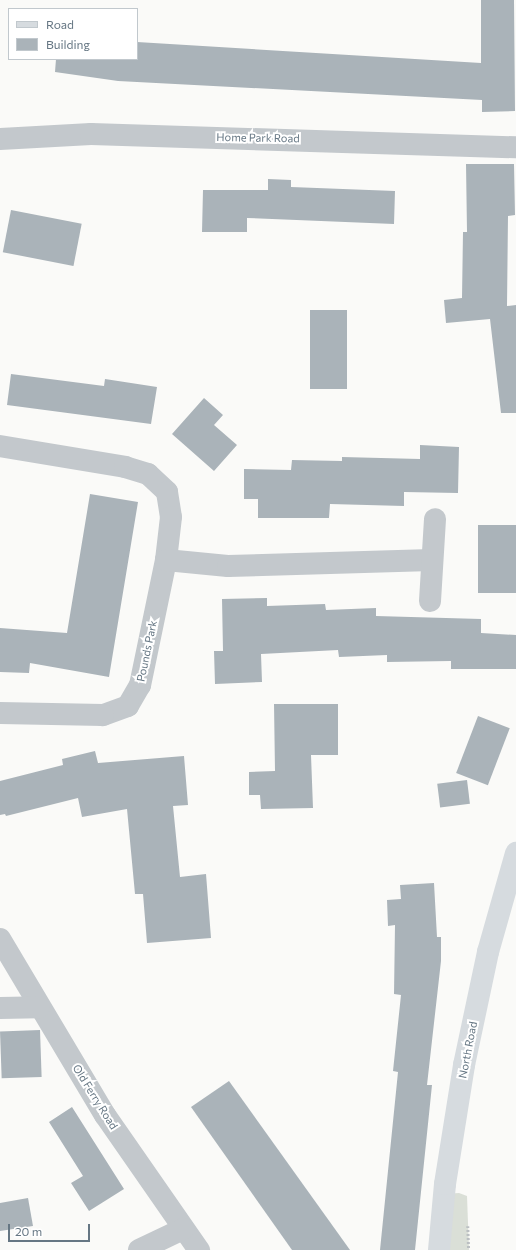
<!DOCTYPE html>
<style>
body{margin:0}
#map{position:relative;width:516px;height:1250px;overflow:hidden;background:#fafaf8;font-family:Commissioner,sans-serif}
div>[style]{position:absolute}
.green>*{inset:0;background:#dadfd7}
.building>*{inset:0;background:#aab3b9;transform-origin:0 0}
.path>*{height:2.5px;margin-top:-1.25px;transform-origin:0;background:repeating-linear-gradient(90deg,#bbbfc2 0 2px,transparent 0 4px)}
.street>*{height:22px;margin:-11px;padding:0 11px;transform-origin:11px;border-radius:11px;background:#c3c8cc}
.secondary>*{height:22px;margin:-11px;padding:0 11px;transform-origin:11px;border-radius:11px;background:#d6dbdf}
span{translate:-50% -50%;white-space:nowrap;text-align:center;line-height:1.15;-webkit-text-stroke:4px #fff;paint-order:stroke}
.street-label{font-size:11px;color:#657683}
.legend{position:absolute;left:8px;top:8px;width:130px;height:52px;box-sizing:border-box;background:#fff;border:1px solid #c1c8cd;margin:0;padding:5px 7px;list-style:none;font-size:12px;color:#657683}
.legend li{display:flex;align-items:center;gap:8px;height:20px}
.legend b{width:20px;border:1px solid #c1c8cd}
.scale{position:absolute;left:8px;top:1224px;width:82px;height:18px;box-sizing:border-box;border:2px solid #657683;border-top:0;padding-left:5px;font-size:12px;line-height:14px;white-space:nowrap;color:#657683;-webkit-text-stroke:3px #fff;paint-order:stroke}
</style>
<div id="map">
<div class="green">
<i style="clip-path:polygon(459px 1193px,467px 1196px,469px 1250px,439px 1250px,444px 1194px)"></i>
</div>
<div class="building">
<i style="clip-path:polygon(481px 0,514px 0,515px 111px,482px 112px,482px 100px,118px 81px,55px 72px,56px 59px,137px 59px,137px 42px,481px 63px)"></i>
<i style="clip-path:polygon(466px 164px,514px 164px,515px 215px,508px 216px,507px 306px,516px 305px,516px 413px,501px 413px,490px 319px,446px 323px,444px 300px,462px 298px,463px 232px,467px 232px)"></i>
<i style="clip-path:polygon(268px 179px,291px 180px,291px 187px,395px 191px,394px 224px,247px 218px,247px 232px,202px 232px,203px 190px,268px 190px)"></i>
<i style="left:11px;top:210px;width:72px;height:43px;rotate:11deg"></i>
<i style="left:310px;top:310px;width:37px;height:79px"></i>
<i style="clip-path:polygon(11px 374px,104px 386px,105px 379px,157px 387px,151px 424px,7px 405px)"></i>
<i style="clip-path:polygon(204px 398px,223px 415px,214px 425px,237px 445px,214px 471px,172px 434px)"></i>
<i style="clip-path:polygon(420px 445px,459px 447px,458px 493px,404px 492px,404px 506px,330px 504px,329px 518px,258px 518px,258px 499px,244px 499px,244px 469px,291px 470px,292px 460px,342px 461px,342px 457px,420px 459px)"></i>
<i style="clip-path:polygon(90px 494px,138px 502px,109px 677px,30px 663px,29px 673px,0 672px,0 628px,67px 633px)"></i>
<i style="left:478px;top:525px;width:38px;height:68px"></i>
<i style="clip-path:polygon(267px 598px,267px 606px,325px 604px,326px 610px,376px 608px,376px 616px,481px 619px,481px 633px,516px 635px,516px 669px,451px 669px,451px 661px,387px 662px,387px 655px,339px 657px,338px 650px,261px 654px,262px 682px,215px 684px,214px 651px,223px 651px,222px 599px)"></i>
<i style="clip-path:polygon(274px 704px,338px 704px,338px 755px,311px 755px,313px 808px,261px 809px,260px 795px,249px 795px,249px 772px,275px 771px)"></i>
<i style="left:478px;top:716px;width:34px;height:61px;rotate:21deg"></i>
<i style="clip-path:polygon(95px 751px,98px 763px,184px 756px,188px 805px,173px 806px,180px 877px,206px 874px,211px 938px,147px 943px,143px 894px,135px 894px,127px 809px,82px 817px,78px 798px,6px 816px,5px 814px,0 815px,0 781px,63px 765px,62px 759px)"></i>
<i style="left:467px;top:780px;width:24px;height:30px;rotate:83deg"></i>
<i style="clip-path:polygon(434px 883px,437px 937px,441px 937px,441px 961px,427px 1085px,432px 1085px,415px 1250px,380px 1250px,398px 1072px,393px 1071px,401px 995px,394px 994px,395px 925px,388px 926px,387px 900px,401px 899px,400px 885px)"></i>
<i style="left:40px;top:1030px;width:47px;height:40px;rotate:88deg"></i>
<i style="clip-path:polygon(229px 1081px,350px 1250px,292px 1250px,191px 1107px)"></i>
<i style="clip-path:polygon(72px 1107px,124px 1189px,89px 1211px,71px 1183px,83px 1176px,49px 1122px)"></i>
<i style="clip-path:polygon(28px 1198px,33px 1226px,0 1231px,0 1203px)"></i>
</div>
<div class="path">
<i style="left:468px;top:1226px;width:24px;rotate:88deg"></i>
</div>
<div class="street">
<i style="left:0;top:139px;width:91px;rotate:-3.1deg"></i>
<i style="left:91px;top:134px;width:425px;rotate:1.8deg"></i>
<i style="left:0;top:446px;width:127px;rotate:9.5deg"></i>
<i style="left:125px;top:467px;width:24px;rotate:17deg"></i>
<i style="left:148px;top:474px;width:26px;rotate:43deg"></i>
<i style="left:167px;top:492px;width:25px;rotate:81deg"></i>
<i style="left:171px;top:517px;width:43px;rotate:96.6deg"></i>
<i style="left:166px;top:560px;width:128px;rotate:101.7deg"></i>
<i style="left:140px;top:685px;width:24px;rotate:120deg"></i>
<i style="left:128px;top:706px;width:27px;rotate:160deg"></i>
<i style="left:103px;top:715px;width:103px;rotate:-178.9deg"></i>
<i style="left:166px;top:560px;width:62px;rotate:5.5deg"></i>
<i style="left:228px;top:566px;width:204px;rotate:-1.7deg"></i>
<i style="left:430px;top:601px;width:82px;rotate:-86.5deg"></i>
<i style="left:0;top:939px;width:205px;rotate:59.2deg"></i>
<i style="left:105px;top:1115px;width:165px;rotate:55.2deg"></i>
<i style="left:0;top:1008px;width:39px;rotate:-1deg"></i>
<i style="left:139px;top:1250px;width:49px;rotate:-25.5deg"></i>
</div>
<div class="secondary">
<i style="left:439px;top:1250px;width:66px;rotate:-84.8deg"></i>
<i style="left:445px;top:1184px;width:121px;rotate:-80.9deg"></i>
<i style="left:464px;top:1065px;width:116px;rotate:-78deg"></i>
<i style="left:488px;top:952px;width:103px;rotate:-74.2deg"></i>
</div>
<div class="street-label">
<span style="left:258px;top:138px;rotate:1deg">Home Park Road</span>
<span style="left:147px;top:651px;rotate:-78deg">Pounds Park</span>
<span style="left:468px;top:1050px;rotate:-79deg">North Road</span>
<span style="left:95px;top:1097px;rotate:58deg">Old Ferry Road</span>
</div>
<ul class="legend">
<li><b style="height:5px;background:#d6dbdf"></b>Road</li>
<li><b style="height:11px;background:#aab3b9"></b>Building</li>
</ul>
<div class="scale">20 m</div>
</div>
